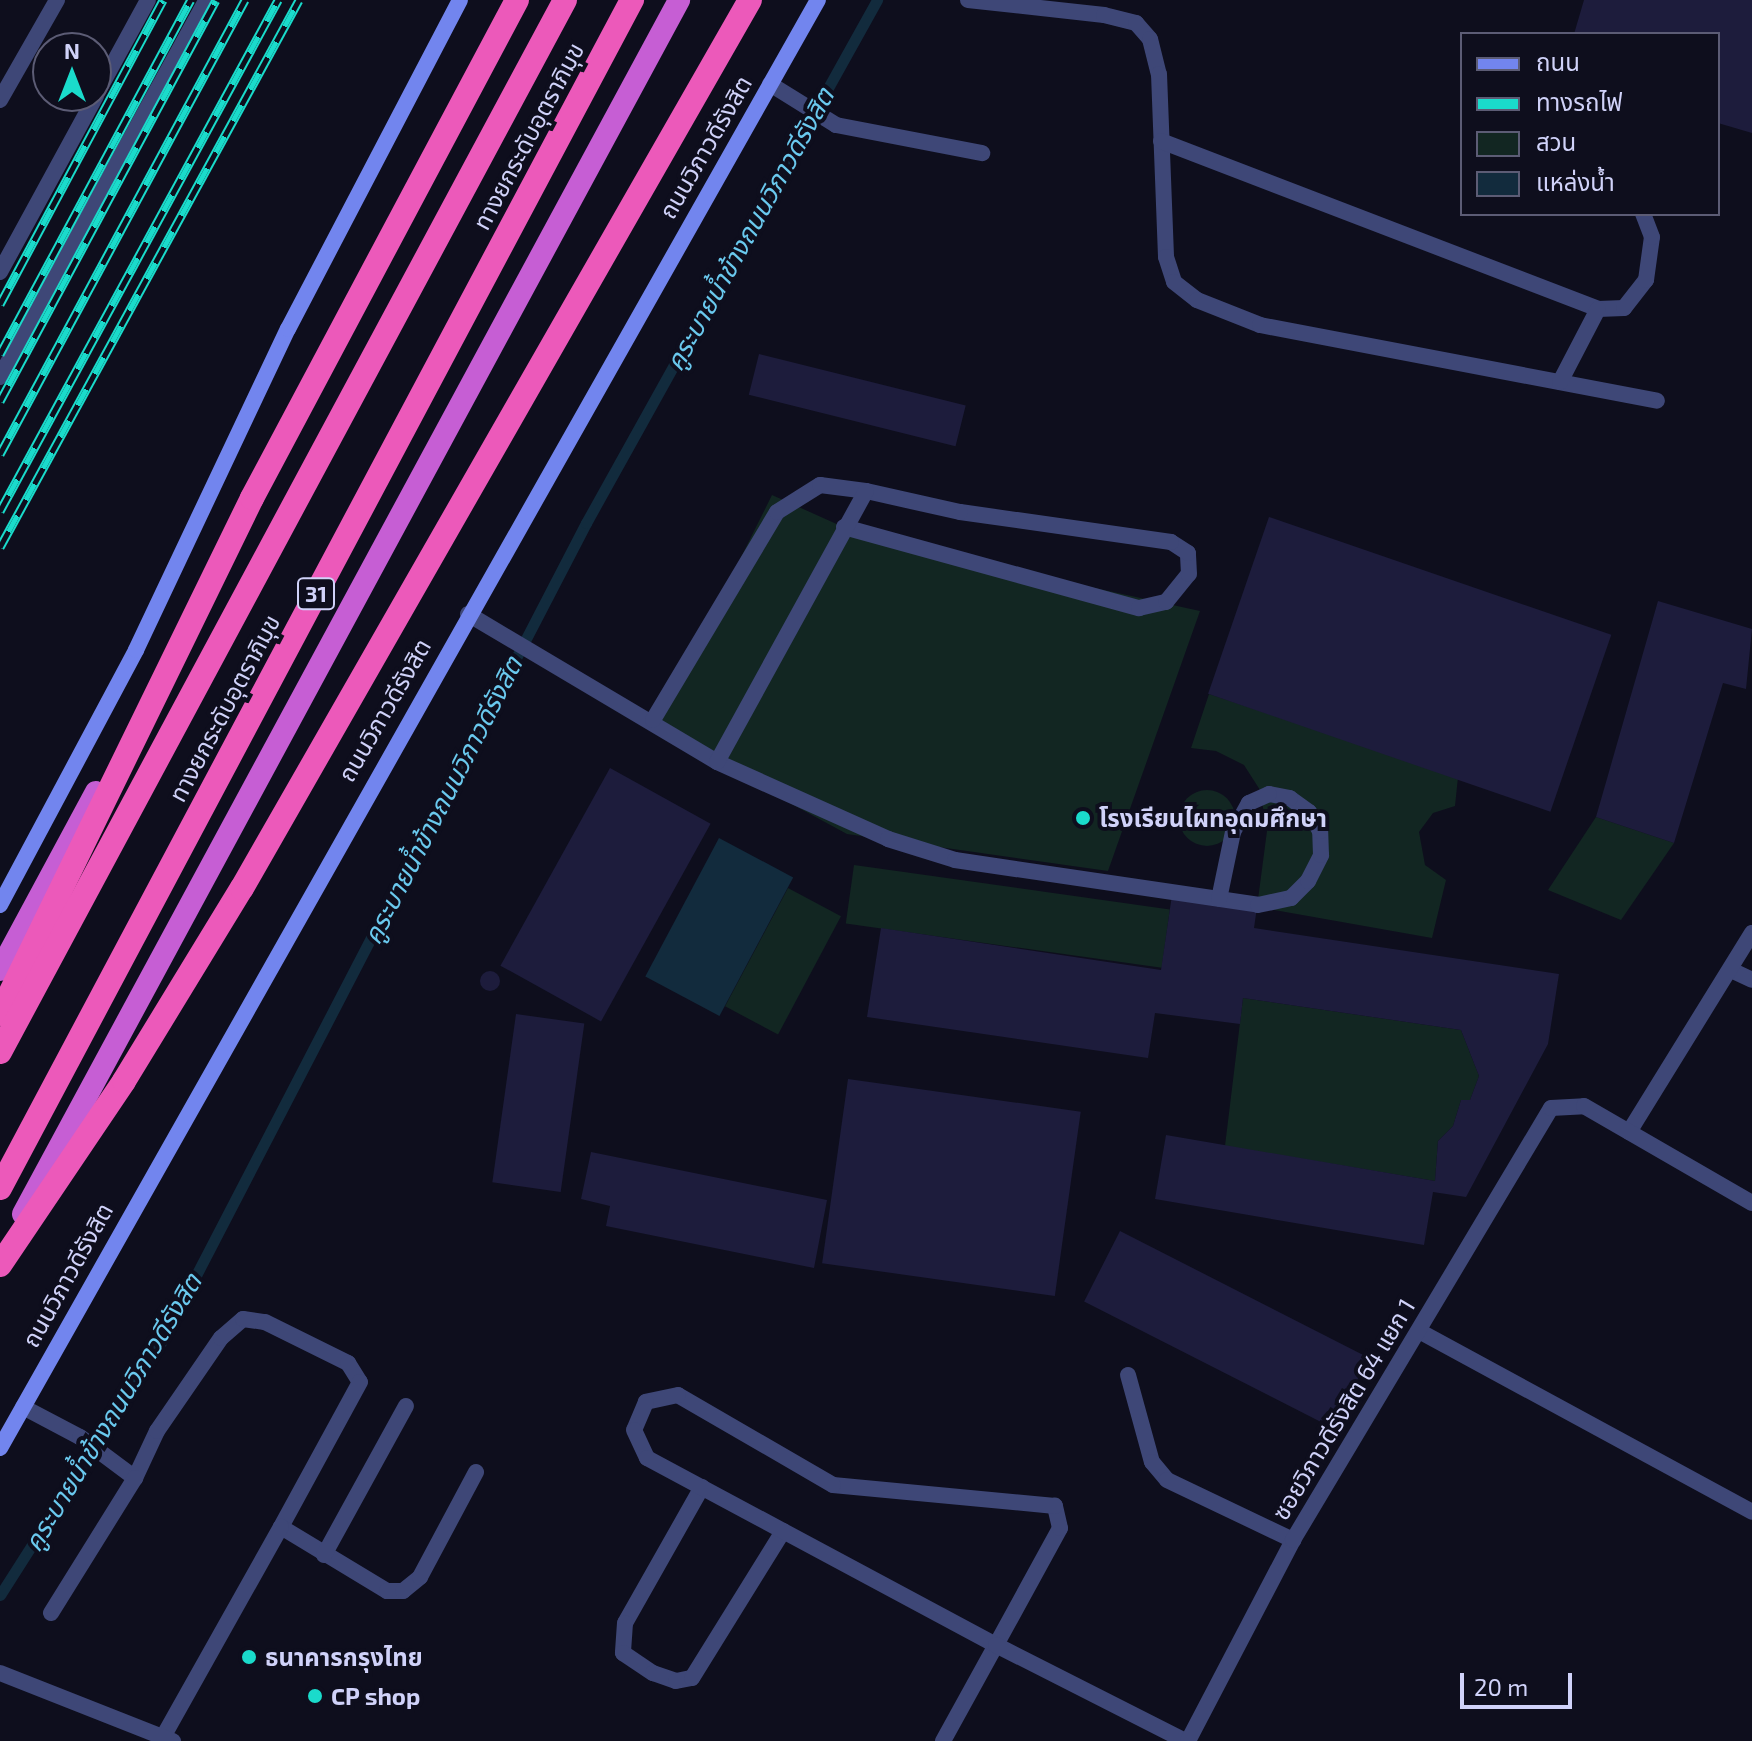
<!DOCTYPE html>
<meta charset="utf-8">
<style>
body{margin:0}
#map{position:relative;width:1752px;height:1741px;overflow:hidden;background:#0e0e1d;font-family:"Exo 2","Noto Sans Thai",sans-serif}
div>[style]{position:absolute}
.green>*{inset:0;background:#122622;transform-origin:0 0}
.round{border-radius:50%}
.water>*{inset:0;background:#122b3d;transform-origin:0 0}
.stream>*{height:11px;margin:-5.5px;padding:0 5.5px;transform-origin:5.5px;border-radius:5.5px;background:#122b3d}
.building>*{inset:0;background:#1d1c3c;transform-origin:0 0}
.service>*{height:16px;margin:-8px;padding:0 8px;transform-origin:8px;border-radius:8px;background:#3e4777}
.minor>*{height:16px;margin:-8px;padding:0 8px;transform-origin:8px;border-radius:8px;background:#3e4777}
.tertiary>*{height:16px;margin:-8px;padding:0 8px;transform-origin:8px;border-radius:8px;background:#3e4777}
.secondary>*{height:16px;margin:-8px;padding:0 8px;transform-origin:8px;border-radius:8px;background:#7285ee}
.trunk>*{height:22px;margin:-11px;padding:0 11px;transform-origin:11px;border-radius:11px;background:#c65ed4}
.motorway>*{height:24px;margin:-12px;padding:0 12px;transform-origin:12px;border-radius:12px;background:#ec59ba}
.rail>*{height:9px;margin-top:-4.5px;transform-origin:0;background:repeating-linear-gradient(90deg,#0e0e1d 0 18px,#1adbcb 0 36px);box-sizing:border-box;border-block:2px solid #1adbcb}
.dots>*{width:22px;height:22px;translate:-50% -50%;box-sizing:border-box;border:4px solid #0e0e1d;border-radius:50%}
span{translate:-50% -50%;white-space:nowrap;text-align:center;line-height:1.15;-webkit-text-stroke:8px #0e0e1d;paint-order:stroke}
.shield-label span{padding:2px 6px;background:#0e0e1d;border:2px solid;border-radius:6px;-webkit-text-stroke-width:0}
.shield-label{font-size:22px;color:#d0d2f9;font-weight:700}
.street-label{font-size:24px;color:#d0d2f9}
.poi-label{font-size:24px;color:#d0d2f9;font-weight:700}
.left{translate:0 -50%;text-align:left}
.water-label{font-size:26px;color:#6ac9ee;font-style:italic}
.legend{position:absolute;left:1460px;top:32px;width:260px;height:184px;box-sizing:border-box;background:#0e0e1d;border:2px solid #5c5c75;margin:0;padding:10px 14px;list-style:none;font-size:24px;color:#d0d2f9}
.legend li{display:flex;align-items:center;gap:16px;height:40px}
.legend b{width:40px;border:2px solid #5c5c75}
.north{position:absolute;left:32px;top:32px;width:80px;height:80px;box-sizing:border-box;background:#0e0e1d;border:2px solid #5c5c75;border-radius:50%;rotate:0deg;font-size:22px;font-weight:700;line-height:32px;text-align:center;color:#d0d2f9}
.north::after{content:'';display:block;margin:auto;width:28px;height:36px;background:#1adbcb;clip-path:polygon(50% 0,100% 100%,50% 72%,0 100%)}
.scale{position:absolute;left:1460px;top:1673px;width:112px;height:36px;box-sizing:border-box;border:4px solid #d0d2f9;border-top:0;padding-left:10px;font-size:24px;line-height:28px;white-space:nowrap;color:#d0d2f9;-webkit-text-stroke:6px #0e0e1d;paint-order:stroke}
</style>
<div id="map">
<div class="green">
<i style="clip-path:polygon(772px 495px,870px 539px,1200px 611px,1108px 871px,847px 834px,655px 730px)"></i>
<i style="clip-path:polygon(1209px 694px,1458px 777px,1455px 806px,1433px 813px,1419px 832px,1425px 865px,1446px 880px,1432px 938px,1257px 907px,1267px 831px,1260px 790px,1244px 765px,1216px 751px,1191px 748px)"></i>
<i class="round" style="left:1179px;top:790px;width:56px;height:56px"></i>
<i style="clip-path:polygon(1596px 817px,1674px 843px,1621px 920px,1548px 890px)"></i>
<i style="left:854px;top:865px;width:319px;height:59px;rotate:8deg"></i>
<i style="left:788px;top:888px;width:60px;height:134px;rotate:28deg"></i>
<i style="clip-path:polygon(1243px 998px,1461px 1030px,1479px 1076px,1470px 1100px,1461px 1100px,1453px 1126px,1438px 1141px,1435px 1181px,1225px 1146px)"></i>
</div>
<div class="water">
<i style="left:719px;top:838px;width:84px;height:157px;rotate:28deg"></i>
</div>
<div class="stream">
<i style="left:0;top:1595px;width:303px;rotate:-57.5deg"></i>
<i style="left:163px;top:1339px;width:919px;rotate:-62.6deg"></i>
<i style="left:586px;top:523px;width:599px;rotate:-60.91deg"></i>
</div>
<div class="building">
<i style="clip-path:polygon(1584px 0,1752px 0,1752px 133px,1718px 123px,1718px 34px,1574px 34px)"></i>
<i style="left:759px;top:354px;width:213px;height:42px;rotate:14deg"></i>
<i style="left:1269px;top:517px;width:362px;height:187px;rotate:19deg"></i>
<i style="clip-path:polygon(1658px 601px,1752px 629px,1746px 689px,1723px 683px,1674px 843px,1596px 817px)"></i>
<i style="left:610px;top:768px;width:115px;height:226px;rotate:29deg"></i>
<i style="clip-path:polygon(1172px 895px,1257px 907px,1254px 928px,1559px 974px,1548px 1044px,1466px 1197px,1433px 1192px,1424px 1245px,1155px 1199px,1166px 1135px,1435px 1181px,1438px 1141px,1453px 1126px,1461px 1100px,1470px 1100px,1479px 1076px,1461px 1030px,1243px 998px,1240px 1024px,1155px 1013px,1148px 1058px,867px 1017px,881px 928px,1161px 970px)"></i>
<i class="round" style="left:480px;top:971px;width:20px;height:20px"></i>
<i style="left:516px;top:1014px;width:69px;height:170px;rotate:8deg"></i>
<i style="left:848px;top:1079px;width:235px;height:186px;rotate:8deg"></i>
<i style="clip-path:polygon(591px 1152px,827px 1200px,814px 1268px,606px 1226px,610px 1206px,581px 1199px)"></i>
<i style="left:1120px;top:1231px;width:279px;height:79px;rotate:27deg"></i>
</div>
<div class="service">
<i style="left:968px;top:0;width:137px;rotate:6.3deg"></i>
<i style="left:1104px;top:15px;width:33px;rotate:14deg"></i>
<i style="left:1136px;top:23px;width:21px;rotate:49deg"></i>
<i style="left:1150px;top:39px;width:36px;rotate:76deg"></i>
<i style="left:1159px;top:74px;width:183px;rotate:87.8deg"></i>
<i style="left:1166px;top:257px;width:26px;rotate:72deg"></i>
<i style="left:1174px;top:282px;width:29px;rotate:38deg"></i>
<i style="left:1197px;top:300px;width:68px;rotate:21.6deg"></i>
<i style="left:1260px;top:325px;width:404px;rotate:10.8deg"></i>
<i style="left:770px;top:84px;width:78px;rotate:31.8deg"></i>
<i style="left:836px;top:125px;width:149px;rotate:10.9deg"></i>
<i style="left:0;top:100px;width:115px;rotate:-60.3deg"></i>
<i style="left:1161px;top:141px;width:468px;rotate:21deg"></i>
<i style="left:1598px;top:309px;width:26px;rotate:-2deg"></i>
<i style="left:1624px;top:308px;width:36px;rotate:-52deg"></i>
<i style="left:1646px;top:280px;width:43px;rotate:-82.1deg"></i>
<i style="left:1652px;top:237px;width:25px;rotate:-111deg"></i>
<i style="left:1560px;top:382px;width:82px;rotate:-62.5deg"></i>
<i style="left:844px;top:527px;width:306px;rotate:15.4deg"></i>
<i style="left:1139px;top:608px;width:28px;rotate:-13deg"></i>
<i style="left:1166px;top:602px;width:36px;rotate:-51deg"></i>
<i style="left:1189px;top:574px;width:21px;rotate:-93deg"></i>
<i style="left:1188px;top:553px;width:20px;rotate:-147deg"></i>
<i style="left:1171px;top:542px;width:213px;rotate:-171.9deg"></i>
<i style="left:960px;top:512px;width:96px;rotate:-167.4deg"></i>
<i style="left:468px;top:614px;width:290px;rotate:30.7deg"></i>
<i style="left:717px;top:762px;width:188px;rotate:24.2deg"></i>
<i style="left:888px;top:839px;width:70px;rotate:17.4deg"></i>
<i style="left:955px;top:860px;width:306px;rotate:8.4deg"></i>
<i style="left:1258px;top:905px;width:34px;rotate:-12deg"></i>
<i style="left:1291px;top:898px;width:24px;rotate:-45deg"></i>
<i style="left:1308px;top:881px;width:29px;rotate:-63deg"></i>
<i style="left:1321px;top:855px;width:24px;rotate:-92deg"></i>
<i style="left:1320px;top:831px;width:22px;rotate:-120deg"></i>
<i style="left:1309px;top:812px;width:24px;rotate:-144deg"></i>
<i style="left:1290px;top:798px;width:21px;rotate:-169deg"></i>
<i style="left:1269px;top:794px;width:22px;rotate:156deg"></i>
<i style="left:1249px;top:803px;width:33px;rotate:119deg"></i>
<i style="left:1233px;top:832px;width:68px;rotate:101.8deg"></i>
<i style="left:653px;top:720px;width:242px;rotate:-59.2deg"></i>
<i style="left:777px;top:512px;width:51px;rotate:-32.1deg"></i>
<i style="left:820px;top:485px;width:46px;rotate:7.4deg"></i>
<i style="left:866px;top:491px;width:309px;rotate:118.8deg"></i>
<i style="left:1128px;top:1375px;width:90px;rotate:74.6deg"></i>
<i style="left:1152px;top:1462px;width:23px;rotate:50deg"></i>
<i style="left:1167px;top:1480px;width:140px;rotate:25.5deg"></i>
<i style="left:23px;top:1407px;width:64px;rotate:27.8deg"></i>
<i style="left:80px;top:1437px;width:69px;rotate:36.7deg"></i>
<i style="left:135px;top:1478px;width:52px;rotate:-64.9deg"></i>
<i style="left:157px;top:1431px;width:113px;rotate:-55.5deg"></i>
<i style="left:221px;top:1338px;width:29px;rotate:-41deg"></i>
<i style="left:243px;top:1319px;width:22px;rotate:8deg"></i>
<i style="left:265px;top:1322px;width:93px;rotate:26.3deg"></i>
<i style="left:348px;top:1363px;width:22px;rotate:58deg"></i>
<i style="left:360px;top:1382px;width:165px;rotate:118.6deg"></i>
<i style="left:281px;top:1527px;width:124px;rotate:31.1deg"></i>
<i style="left:387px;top:1591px;width:16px"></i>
<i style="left:403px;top:1591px;width:22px;rotate:-39deg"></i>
<i style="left:420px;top:1577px;width:119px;rotate:-61.9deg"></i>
<i style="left:702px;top:1487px;width:156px;rotate:119.5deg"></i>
<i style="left:625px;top:1623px;width:30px;rotate:94deg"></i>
<i style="left:623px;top:1653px;width:36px;rotate:34deg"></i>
<i style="left:653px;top:1673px;width:24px;rotate:19deg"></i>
<i style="left:676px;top:1681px;width:16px;rotate:-11deg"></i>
<i style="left:692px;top:1678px;width:173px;rotate:-58.2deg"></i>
<i style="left:324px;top:1555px;width:170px;rotate:-61.2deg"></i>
<i style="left:51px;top:1613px;width:159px;rotate:-58.1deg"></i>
<i style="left:163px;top:1737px;width:241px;rotate:-60.7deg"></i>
<i style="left:943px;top:1741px;width:110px;rotate:-61.1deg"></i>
<i style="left:996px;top:1645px;width:133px;rotate:-61.3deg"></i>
<i style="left:1060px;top:1528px;width:23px;rotate:-103deg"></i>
<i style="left:1055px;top:1506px;width:223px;rotate:-174.6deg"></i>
<i style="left:833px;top:1485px;width:179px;rotate:-149.9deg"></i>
<i style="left:678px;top:1395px;width:33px;rotate:168deg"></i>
<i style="left:646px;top:1402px;width:30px;rotate:113deg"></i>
<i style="left:634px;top:1430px;width:31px;rotate:65deg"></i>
<i style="left:647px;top:1458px;width:396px;rotate:28.2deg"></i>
<i style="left:996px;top:1645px;width:212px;rotate:26.9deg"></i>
</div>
<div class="minor">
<i style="left:1731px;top:970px;width:23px;rotate:25deg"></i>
<i style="left:1629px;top:1132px;width:234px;rotate:-58.3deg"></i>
<i style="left:1419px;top:1331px;width:379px;rotate:28.5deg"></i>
<i style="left:0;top:1673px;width:186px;rotate:21.5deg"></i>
<i style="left:1188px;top:1741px;width:227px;rotate:-62.4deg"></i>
<i style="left:1293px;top:1540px;width:503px;rotate:-59.15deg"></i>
<i style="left:1551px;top:1108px;width:33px;rotate:-3deg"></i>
<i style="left:1584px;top:1106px;width:194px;rotate:30deg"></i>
</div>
<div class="tertiary">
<i style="left:96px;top:95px;width:108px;rotate:-61.3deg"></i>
<i style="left:0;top:272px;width:200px;rotate:-61.4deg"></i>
<i style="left:0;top:377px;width:430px;rotate:-61.3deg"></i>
</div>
<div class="secondary">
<i style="left:0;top:905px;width:289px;rotate:-61.9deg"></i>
<i style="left:136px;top:650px;width:355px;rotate:-64.7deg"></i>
<i style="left:288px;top:329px;width:371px;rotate:-62.4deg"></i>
<i style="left:0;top:1448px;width:1663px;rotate:-60.54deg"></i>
</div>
<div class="trunk">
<i style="left:0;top:970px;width:202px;rotate:-61.7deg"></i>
<i style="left:23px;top:1214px;width:1380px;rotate:-61.61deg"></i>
</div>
<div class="motorway">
<i style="left:0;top:1014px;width:574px;rotate:-63.97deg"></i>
<i style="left:252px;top:498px;width:564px;rotate:-61.98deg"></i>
<i style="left:0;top:1052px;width:1194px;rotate:-61.76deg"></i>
<i style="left:0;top:1188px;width:1346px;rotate:-61.99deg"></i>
<i style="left:0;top:1265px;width:222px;rotate:-56deg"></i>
<i style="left:124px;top:1081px;width:226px;rotate:-58.6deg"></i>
<i style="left:242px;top:888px;width:1023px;rotate:-60.23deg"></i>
</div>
<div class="rail">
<i style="left:0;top:304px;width:345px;rotate:-61.8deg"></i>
<i style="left:0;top:354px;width:402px;rotate:-61.7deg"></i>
<i style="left:0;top:401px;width:455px;rotate:-61.7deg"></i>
<i style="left:0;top:454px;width:516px;rotate:-61.65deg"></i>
<i style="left:0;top:511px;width:582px;rotate:-61.45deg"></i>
<i style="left:0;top:547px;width:623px;rotate:-61.34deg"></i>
</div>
<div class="dots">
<i style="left:1083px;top:818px;background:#1adbcb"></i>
<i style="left:249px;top:1657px;background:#1adbcb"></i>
<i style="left:315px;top:1696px;background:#1adbcb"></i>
</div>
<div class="shield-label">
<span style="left:316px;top:594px">31</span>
</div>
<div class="street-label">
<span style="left:528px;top:136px;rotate:-62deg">ทางยกระดับอุตราภิมุข</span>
<span style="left:705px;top:147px;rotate:-60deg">ถนนวิภาวดีรังสิต</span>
<span style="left:224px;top:708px;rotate:-62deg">ทางยกระดับอุตราภิมุข</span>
<span style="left:384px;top:710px;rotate:-60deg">ถนนวิภาวดีรังสิต</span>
<span style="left:67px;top:1275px;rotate:-61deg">ถนนวิภาวดีรังสิต</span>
<span style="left:1343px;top:1409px;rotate:-59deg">ซอยวิภาวดีรังสิต 64 แยก 1</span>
</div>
<div class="poi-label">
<span class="left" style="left:1099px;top:818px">โรงเรียนไผทอุดมศึกษา</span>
<span class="left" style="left:265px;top:1657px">ธนาคารกรุงไทย</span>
<span class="left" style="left:331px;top:1696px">CP shop</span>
</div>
<div class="water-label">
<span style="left:749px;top:229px;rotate:-61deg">คูระบายน้ำข้างถนนวิภาวดีรังสิต</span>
<span style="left:442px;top:800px;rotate:-63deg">คูระบายน้ำข้างถนนวิภาวดีรังสิต</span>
<span style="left:112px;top:1412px;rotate:-59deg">คูระบายน้ำข้างถนนวิภาวดีรังสิต</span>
</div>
<ul class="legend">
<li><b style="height:10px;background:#7285ee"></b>ถนน</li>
<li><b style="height:10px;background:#1adbcb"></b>ทางรถไฟ</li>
<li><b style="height:22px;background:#122622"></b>สวน</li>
<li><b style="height:22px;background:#122b3d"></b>แหล่งน้ำ</li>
</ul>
<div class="north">N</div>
<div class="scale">20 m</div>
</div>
